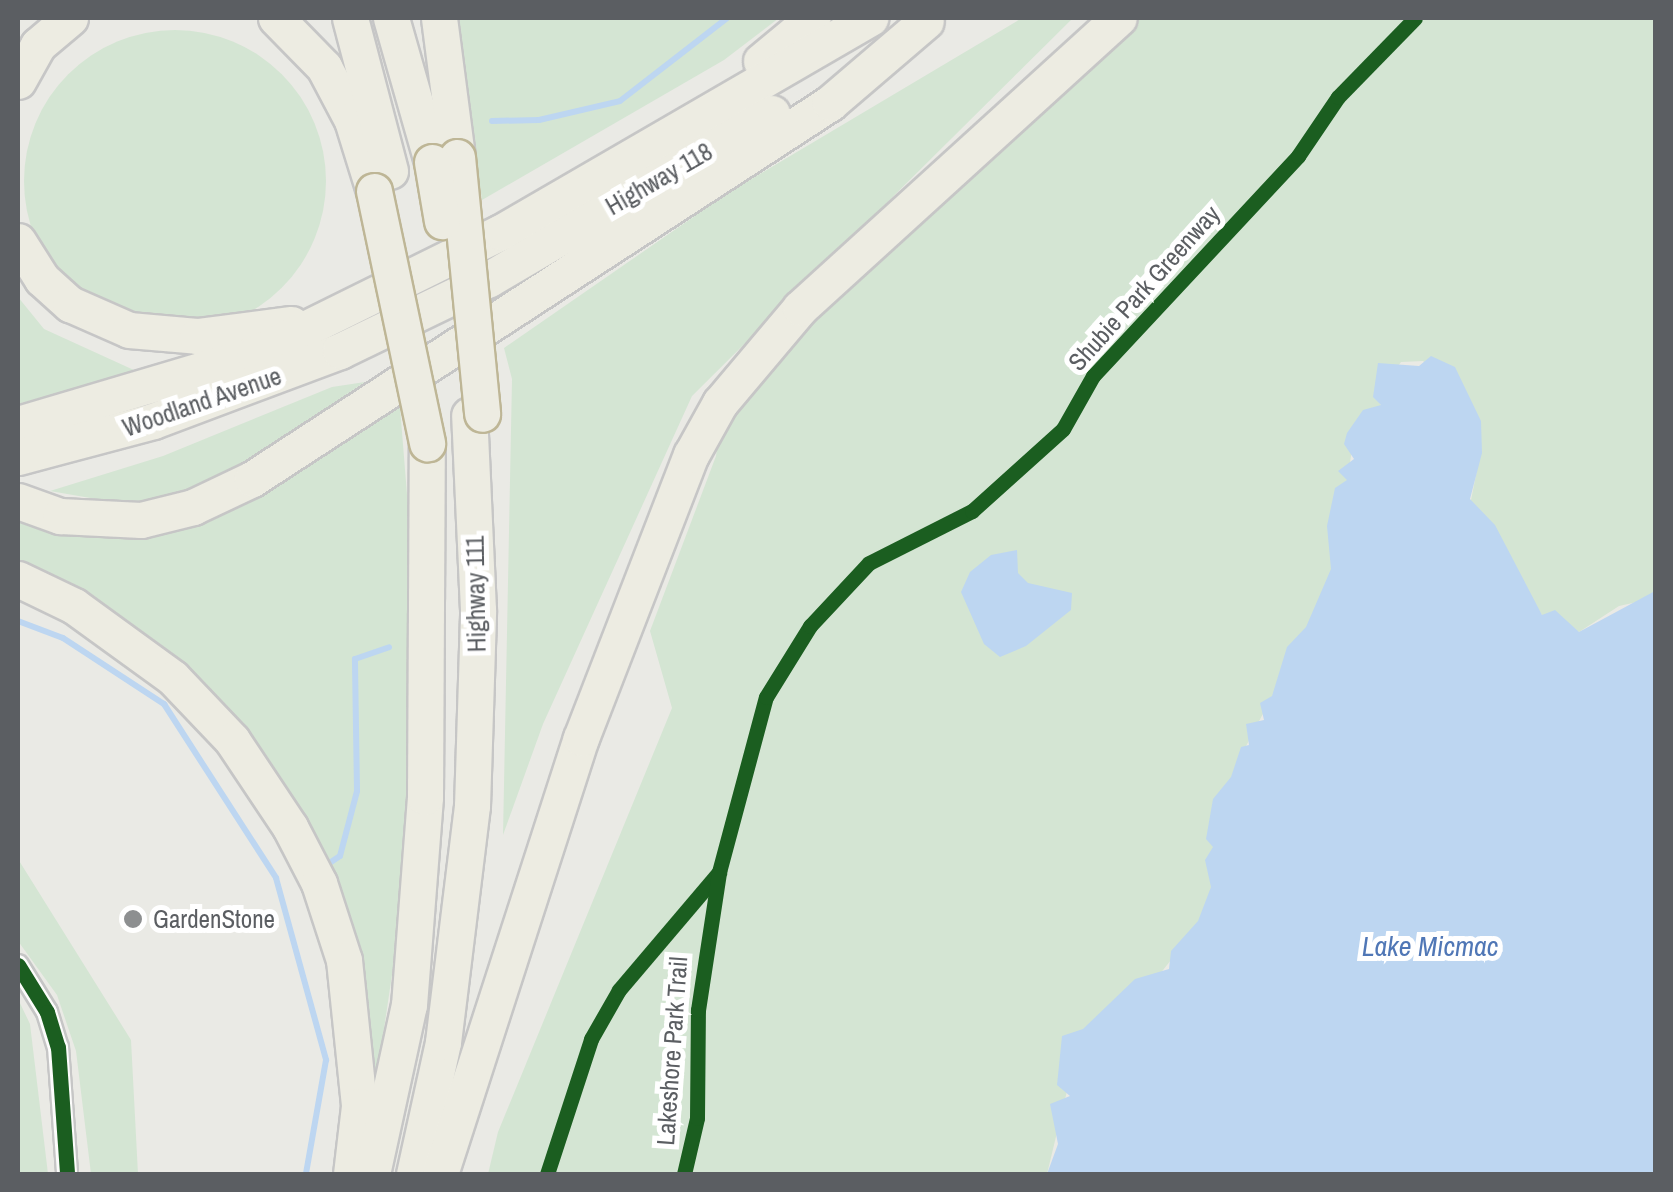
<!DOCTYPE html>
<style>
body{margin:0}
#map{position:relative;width:1673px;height:1192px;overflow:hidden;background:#eaeae5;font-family:"Archivo Narrow",sans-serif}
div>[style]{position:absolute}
.green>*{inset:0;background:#d4e5d3}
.round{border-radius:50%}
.water>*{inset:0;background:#bdd6f1}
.stream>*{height:6px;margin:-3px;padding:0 3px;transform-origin:3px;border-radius:3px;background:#bdd6f1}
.roads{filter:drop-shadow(2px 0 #c6c6c6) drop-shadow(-2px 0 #c6c6c6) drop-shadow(0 2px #c6c6c6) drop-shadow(0 -2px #c6c6c6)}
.minor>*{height:20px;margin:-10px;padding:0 10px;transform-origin:10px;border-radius:10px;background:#fcfcfb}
.motorway>*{height:35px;margin:-17.5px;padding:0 17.5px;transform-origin:17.5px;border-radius:17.5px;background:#edece2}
.bridges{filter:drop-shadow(2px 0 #beb696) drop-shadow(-2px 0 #beb696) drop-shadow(0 2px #beb696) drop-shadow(0 -2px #beb696)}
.motorway-bridge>*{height:35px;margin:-17.5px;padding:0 17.5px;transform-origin:17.5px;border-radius:17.5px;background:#edece2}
.cycleway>*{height:15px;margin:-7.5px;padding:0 7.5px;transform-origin:7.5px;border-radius:7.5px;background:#1b5e20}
.dots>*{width:28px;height:28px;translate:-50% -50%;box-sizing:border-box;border:5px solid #fff;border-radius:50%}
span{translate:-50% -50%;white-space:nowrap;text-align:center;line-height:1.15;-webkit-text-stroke:10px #fff;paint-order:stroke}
.street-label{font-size:25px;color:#5b5e62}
.poi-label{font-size:25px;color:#5b5e62}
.left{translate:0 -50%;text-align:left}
.water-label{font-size:28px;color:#5077b6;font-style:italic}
.frame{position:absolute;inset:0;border:20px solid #5b5e62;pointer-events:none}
</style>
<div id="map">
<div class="green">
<i style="clip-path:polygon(455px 18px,779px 18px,724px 60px,482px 200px)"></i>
<i style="clip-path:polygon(1022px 18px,1073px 18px,692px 396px,543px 724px,503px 835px,512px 379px,504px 348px,728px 193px)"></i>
<i style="clip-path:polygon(1117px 18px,1655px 18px,1655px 598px,1619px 606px,1579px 632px,1542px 615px,1470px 505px,1477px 470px,1470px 406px,1423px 361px,1401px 362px,1375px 397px,1381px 405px,1352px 449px,1333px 580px,1245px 748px,1199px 937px,1171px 960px,1067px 1091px,1047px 1174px,488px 1174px,498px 1132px,672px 708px,650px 631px,716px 456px,723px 402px)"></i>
<i class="round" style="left:24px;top:30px;width:302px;height:302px"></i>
<i style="clip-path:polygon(18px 297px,44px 329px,136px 371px,18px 404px)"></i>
<i style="clip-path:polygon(365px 382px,171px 512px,50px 491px,163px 456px,332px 387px)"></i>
<i style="clip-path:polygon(400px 407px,417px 619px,406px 881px,374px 1096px,366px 1027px,233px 727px,18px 569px,18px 512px,201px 520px,283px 483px)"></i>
<i style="clip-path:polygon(18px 859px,131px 1040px,138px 1174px,91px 1174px,76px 1051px,57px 995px,18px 941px)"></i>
<i style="clip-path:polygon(18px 999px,30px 1024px,48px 1174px,18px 1174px)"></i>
</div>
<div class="water">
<i style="clip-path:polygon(1431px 356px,1455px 367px,1481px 421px,1482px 453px,1470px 499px,1495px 525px,1542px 615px,1555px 610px,1579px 632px,1655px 591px,1655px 1174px,1047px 1174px,1058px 1144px,1050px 1104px,1070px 1096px,1057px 1085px,1062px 1036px,1083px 1029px,1135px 979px,1169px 969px,1171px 951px,1198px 921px,1211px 887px,1205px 860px,1213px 847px,1206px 839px,1213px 799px,1231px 777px,1241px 747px,1249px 745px,1246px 724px,1264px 720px,1260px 703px,1272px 696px,1287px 647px,1306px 627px,1331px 569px,1327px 526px,1335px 488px,1347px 480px,1338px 471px,1354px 459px,1344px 444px,1347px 433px,1363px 410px,1381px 405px,1373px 397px,1378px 363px,1419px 366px)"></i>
<i style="clip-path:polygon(1017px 550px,1018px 573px,1028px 583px,1072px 593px,1071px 610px,1026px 646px,1000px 657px,984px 644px,961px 592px,970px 572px,991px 555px)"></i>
</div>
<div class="stream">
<i style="left:492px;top:121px;width:47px;rotate:-1.2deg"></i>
<i style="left:539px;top:120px;width:83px;rotate:-13.2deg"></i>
<i style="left:620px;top:101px;width:135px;rotate:-37.8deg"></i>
<i style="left:18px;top:621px;width:48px;rotate:20.7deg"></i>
<i style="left:63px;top:638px;width:121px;rotate:33.2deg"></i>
<i style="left:164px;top:704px;width:207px;rotate:57.2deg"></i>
<i style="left:276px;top:878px;width:189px;rotate:74.6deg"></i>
<i style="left:326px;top:1060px;width:116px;rotate:100deg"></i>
<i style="left:325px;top:866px;width:18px;rotate:-34deg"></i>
<i style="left:340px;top:856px;width:67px;rotate:-75.3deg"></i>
<i style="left:357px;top:791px;width:132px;rotate:-90.9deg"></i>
<i style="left:355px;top:659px;width:36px;rotate:-19deg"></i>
</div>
<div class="roads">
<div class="minor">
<i style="left:18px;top:965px;width:55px;rotate:58.3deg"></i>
<i style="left:47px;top:1012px;width:37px;rotate:73deg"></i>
<i style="left:58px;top:1047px;width:127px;rotate:85.9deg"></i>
</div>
<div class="motorway">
<i style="left:276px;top:18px;width:69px;rotate:45.6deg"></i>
<i style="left:324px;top:67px;width:60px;rotate:62.2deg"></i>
<i style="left:352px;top:120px;width:74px;rotate:72.8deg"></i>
<i style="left:350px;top:18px;width:158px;rotate:75.3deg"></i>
<i style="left:391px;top:18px;width:150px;rotate:74.1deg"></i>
<i style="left:439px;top:18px;width:140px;rotate:82.6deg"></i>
<i style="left:761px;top:61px;width:67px;rotate:-39.6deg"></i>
<i style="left:18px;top:81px;width:41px;rotate:-60.9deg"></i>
<i style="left:38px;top:45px;width:42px;rotate:-40.2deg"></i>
<i style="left:18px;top:241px;width:45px;rotate:57.7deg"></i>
<i style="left:42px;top:279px;width:38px;rotate:42deg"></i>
<i style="left:70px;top:304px;width:64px;rotate:23.8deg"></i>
<i style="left:129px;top:330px;width:68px;rotate:5deg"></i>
<i style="left:197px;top:336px;width:95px;rotate:-7.3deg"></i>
<i style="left:18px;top:424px;width:246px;rotate:-16.5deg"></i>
<i style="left:254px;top:354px;width:275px;rotate:-26.3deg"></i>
<i style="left:501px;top:232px;width:427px;rotate:-30.1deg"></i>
<i style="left:18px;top:457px;width:140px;rotate:-14.9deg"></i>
<i style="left:153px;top:421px;width:200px;rotate:-20.5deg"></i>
<i style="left:340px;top:351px;width:165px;rotate:-25.8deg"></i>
<i style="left:489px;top:279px;width:328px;rotate:-30.4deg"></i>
<i style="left:18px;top:501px;width:45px;rotate:19.7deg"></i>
<i style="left:60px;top:516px;width:81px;rotate:2.8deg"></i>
<i style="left:141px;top:520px;width:54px;rotate:-14deg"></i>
<i style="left:193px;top:507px;width:65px;rotate:-25.4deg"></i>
<i style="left:252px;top:479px;width:690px;rotate:-33.04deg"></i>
<i style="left:830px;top:103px;width:126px;rotate:-40.5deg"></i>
<i style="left:18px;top:579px;width:62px;rotate:25.7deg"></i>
<i style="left:74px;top:606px;width:122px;rotate:36deg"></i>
<i style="left:173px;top:678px;width:86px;rotate:46.4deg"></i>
<i style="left:232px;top:740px;width:105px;rotate:56.3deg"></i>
<i style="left:290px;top:827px;width:63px;rotate:62.6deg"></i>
<i style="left:319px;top:883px;width:81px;rotate:72deg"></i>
<i style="left:344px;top:960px;width:147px;rotate:84.1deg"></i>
<i style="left:359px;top:1106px;width:68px;rotate:96.7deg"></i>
<i style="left:372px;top:1174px;width:173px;rotate:-77.7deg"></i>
<i style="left:409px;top:1005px;width:209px;rotate:-85.6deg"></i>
<i style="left:425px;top:797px;width:354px;rotate:-89.7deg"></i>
<i style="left:414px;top:1174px;width:135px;rotate:-77.6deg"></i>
<i style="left:443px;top:1042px;width:238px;rotate:-83deg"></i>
<i style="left:472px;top:806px;width:196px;rotate:-88.2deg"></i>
<i style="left:478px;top:610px;width:195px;rotate:-92.6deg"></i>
<i style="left:440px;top:1174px;width:458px;rotate:-72.1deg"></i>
<i style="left:581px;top:738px;width:304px;rotate:-68.8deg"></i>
<i style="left:691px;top:455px;width:60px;rotate:-60.9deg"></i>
<i style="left:720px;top:403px;width:124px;rotate:-49.9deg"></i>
<i style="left:800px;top:308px;width:431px;rotate:-42.3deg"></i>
</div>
</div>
<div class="bridges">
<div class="motorway-bridge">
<i style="left:457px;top:157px;width:258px;rotate:84.4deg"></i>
<i style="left:432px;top:162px;width:60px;rotate:80.4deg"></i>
<i style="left:374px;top:191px;width:258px;rotate:78.1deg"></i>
</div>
</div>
<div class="cycleway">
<i style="left:18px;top:965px;width:55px;rotate:58.3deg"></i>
<i style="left:47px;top:1012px;width:37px;rotate:73deg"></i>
<i style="left:58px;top:1047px;width:127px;rotate:85.9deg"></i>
<i style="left:547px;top:1174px;width:142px;rotate:-71.9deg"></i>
<i style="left:591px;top:1039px;width:56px;rotate:-60.3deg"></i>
<i style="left:619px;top:990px;width:155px;rotate:-49.7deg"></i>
<i style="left:719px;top:872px;width:181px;rotate:-75deg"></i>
<i style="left:766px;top:697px;width:84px;rotate:-58.2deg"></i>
<i style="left:810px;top:626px;width:86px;rotate:-46.9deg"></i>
<i style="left:869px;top:563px;width:115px;rotate:-26.8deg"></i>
<i style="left:972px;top:511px;width:122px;rotate:-42deg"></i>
<i style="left:1063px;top:429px;width:61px;rotate:-60.5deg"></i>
<i style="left:1093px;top:376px;width:301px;rotate:-47deg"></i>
<i style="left:1298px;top:156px;width:71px;rotate:-55.9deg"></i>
<i style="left:1338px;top:97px;width:110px;rotate:-45.7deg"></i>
<i style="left:684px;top:1174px;width:57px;rotate:-76.9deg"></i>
<i style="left:697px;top:1118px;width:108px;rotate:-89.5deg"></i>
<i style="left:698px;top:1010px;width:140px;rotate:-81.3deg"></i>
</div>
<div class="dots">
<i style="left:133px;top:919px;background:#8d8f90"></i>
</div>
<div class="street-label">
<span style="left:659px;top:179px;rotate:-30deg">Highway 118</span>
<span style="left:1144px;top:288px;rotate:-48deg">Shubie Park Greenway</span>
<span style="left:202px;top:402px;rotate:-19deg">Woodland Avenue</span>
<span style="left:476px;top:594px;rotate:-91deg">Highway 111</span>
<span style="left:672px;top:1051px;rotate:-86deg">Lakeshore Park Trail</span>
</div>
<div class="poi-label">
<span class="left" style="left:153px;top:919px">GardenStone</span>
</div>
<div class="water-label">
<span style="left:1430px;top:946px">Lake Micmac</span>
</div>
<div class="frame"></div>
</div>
